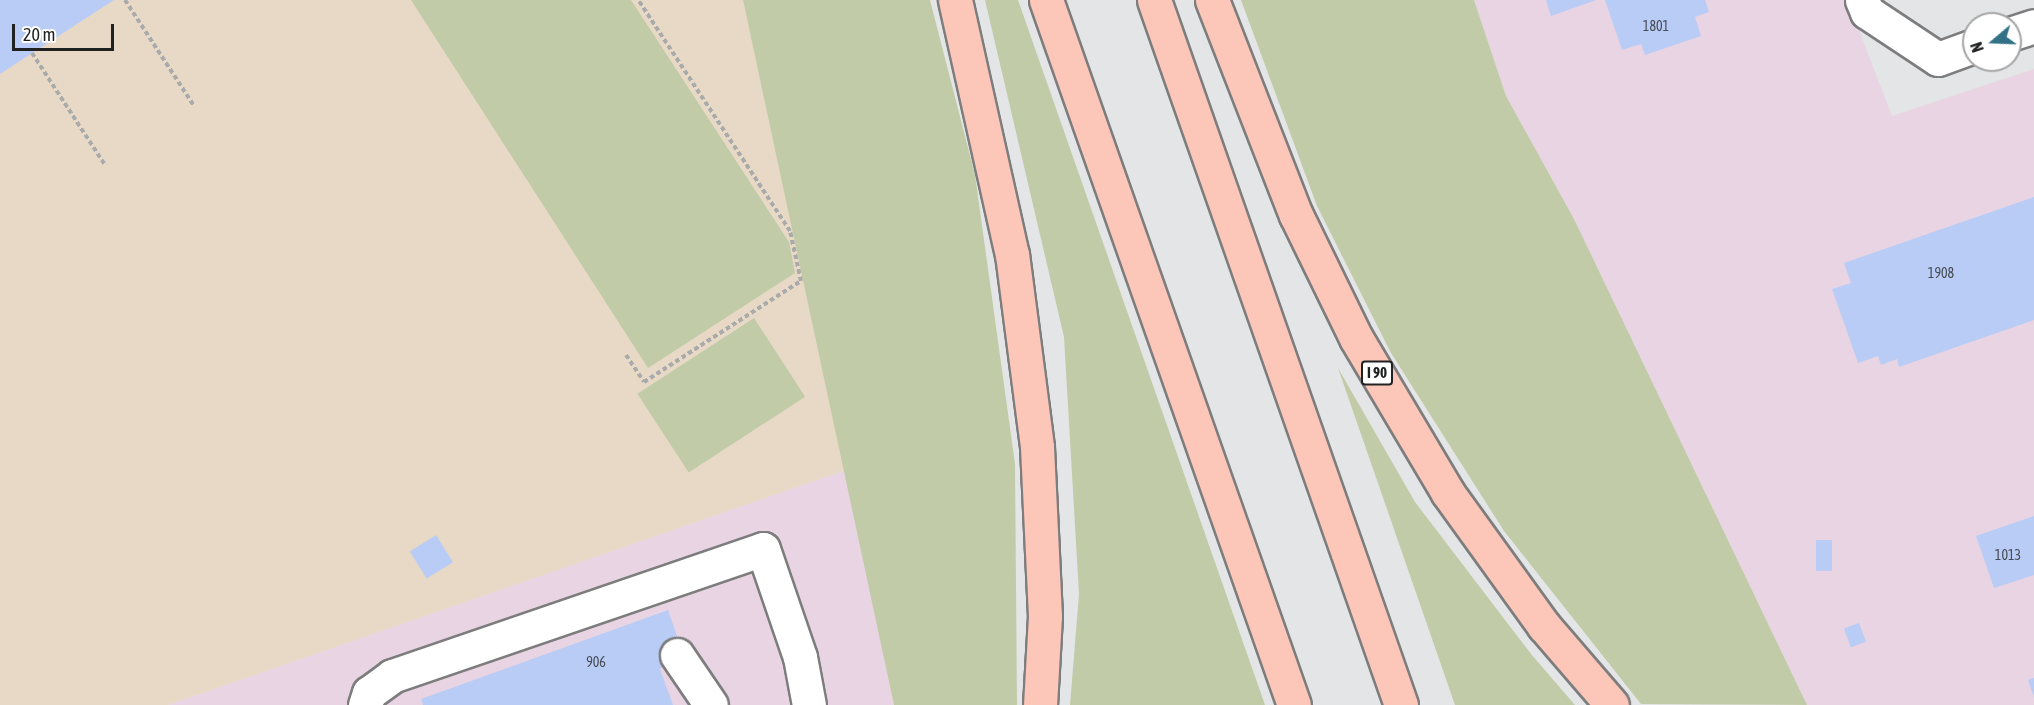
<!DOCTYPE html>
<style>
body{margin:0}
#map{position:relative;width:2034px;height:705px;overflow:hidden;background:#e4e5e6;font-family:"Asap Condensed",sans-serif}
div>[style]{position:absolute}
.commercial>*{inset:0;background:#e8d4e3}
.education>*{inset:0;background:#e7d9c6}
.green>*{inset:0;background:#c2cba7;transform-origin:0 0}
.building>*{inset:0;background:#b9ccf5;transform-origin:0 0}
.path>*{height:4px;margin-top:-2px;transform-origin:0;background:repeating-linear-gradient(90deg,#a9aaaa 0 4.5px,transparent 0 7.5px)}
.roads{filter:drop-shadow(2px 0 #7d7d7e) drop-shadow(-2px 0 #7d7d7e) drop-shadow(0 2px #7d7d7e) drop-shadow(0 -2px #7d7d7e)}
.minor>*{height:33px;margin:-16.5px;padding:0 16.5px;transform-origin:16.5px;border-radius:16.5px;background:#fff}
.highway>*{height:33px;margin:-16.5px;padding:0 16.5px;transform-origin:16.5px;border-radius:16.5px;background:#fcc6b8}
span{translate:-50% -50%;white-space:nowrap;text-align:center;line-height:1.15;-webkit-text-stroke:6px #fff;paint-order:stroke}
.number-label{font-size:14px;color:#464c56}
.number-label span{-webkit-text-stroke-width:0}
.shield-label span{padding:2px 4px;background:#fff;border:2px solid;border-radius:4px;-webkit-text-stroke-width:0}
.shield-label{font-size:15px;color:#202121;font-weight:700}
.north{position:absolute;left:1962px;top:12px;width:60px;height:60px;box-sizing:border-box;background:#fff;border:2px solid #a6a6a6;border-radius:50%;rotate:251deg;font-size:16px;font-weight:700;line-height:24px;text-align:center;color:#202121}
.north::after{content:'';display:block;margin:auto;width:21px;height:27px;background:#327186;clip-path:polygon(50% 0,100% 100%,50% 72%,0 100%)}
.scale{position:absolute;left:12px;top:24px;width:102px;height:27px;box-sizing:border-box;border:3px solid #202121;border-top:0;padding-left:8px;font-size:18px;line-height:21px;white-space:nowrap;color:#202121;-webkit-text-stroke:4px #fff;paint-order:stroke}
</style>
<div id="map">
<div class="commercial">
<i style="clip-path:polygon(1474px 0,1886px 0,1857px 25px,1892px 116px,2034px 69px,2034px 705px,1807px 705px,1574px 219px,1506px 96px)"></i>
<i style="clip-path:polygon(846px 470px,894px 705px,168px 705px)"></i>
</div>
<div class="education">
<i style="clip-path:polygon(0 0,743px 0,846px 470px,168px 705px,0 705px)"></i>
</div>
<div class="green">
<i style="clip-path:polygon(411px 0,631px 0,789px 242px,795px 273px,648px 368px)"></i>
<i style="clip-path:polygon(743px 0,930px 0,975px 175px,1015px 464px,1017px 705px,894px 705px)"></i>
<i style="clip-path:polygon(985px 0,1018px 0,1265px 705px,1070px 705px,1079px 594px,1064px 337px)"></i>
<i style="clip-path:polygon(1241px 0,1474px 0,1506px 96px,1574px 219px,1807px 705px,1641px 704px,1504px 531px,1391px 353px,1317px 206px)"></i>
<i style="left:754px;top:318px;width:94px;height:139px;rotate:57deg"></i>
<i style="clip-path:polygon(1338px 368px,1415px 502px,1531px 654px,1575px 705px,1455px 705px)"></i>
</div>
<div class="building">
<i style="clip-path:polygon(0 0,114px 0,0 74px)"></i>
<i style="clip-path:polygon(1546px 0,1596px 0,1551px 16px)"></i>
<i style="clip-path:polygon(1605px 0,1705px 0,1709px 12px,1695px 17px,1701px 36px,1645px 55px,1641px 44px,1622px 50px)"></i>
<i style="clip-path:polygon(2034px 197px,2034px 320px,1899px 367px,1897px 359px,1881px 365px,1878px 356px,1858px 363px,1832px 289px,1851px 283px,1844px 263px)"></i>
<i style="clip-path:polygon(2034px 516px,2034px 575px,1994px 588px,1976px 536px)"></i>
<i style="left:436px;top:535px;width:32px;height:31px;rotate:58deg"></i>
<i style="left:1816px;top:540px;width:16px;height:31px"></i>
<i style="clip-path:polygon(668px 610px,682px 651px,660px 669px,673px 705px,423px 705px,421px 699px)"></i>
<i style="left:1859px;top:623px;width:20px;height:16px;rotate:70deg"></i>
<i style="clip-path:polygon(2034px 678px,2034px 697px,2028px 680px)"></i>
</div>
<div class="path">
<i style="left:125px;top:0;width:126px;rotate:56.9deg"></i>
<i style="left:32px;top:53px;width:134px;rotate:56.9deg"></i>
<i style="left:626px;top:355px;width:32px;rotate:56deg"></i>
<i style="left:644px;top:382px;width:187px;rotate:-32.8deg"></i>
<i style="left:801px;top:281px;width:51px;rotate:-102.4deg"></i>
<i style="left:790px;top:231px;width:277px;rotate:-123.3deg"></i>
</div>
<div class="roads">
<div class="minor">
<i style="left:1862px;top:0;width:13px;rotate:67deg"></i>
<i style="left:1867px;top:12px;width:85px;rotate:33.5deg"></i>
<i style="left:1938px;top:59px;width:38px;rotate:-20deg"></i>
<i style="left:2010px;top:34px;width:25px;rotate:-18deg"></i>
<i style="left:677px;top:655px;width:60px;rotate:55.8deg"></i>
<i style="left:365px;top:705px;width:13px;rotate:-72deg"></i>
<i style="left:369px;top:693px;width:29px;rotate:-36deg"></i>
<i style="left:392px;top:676px;width:392px;rotate:-18.9deg"></i>
<i style="left:763px;top:549px;width:114px;rotate:71.1deg"></i>
<i style="left:800px;top:657px;width:49px;rotate:79.4deg"></i>
</div>
<div class="highway">
<i style="left:955px;top:0;width:260px;rotate:77.4deg"></i>
<i style="left:1012px;top:254px;width:195px;rotate:82.6deg"></i>
<i style="left:1037px;top:447px;width:169px;rotate:87.3deg"></i>
<i style="left:1045px;top:616px;width:89px;rotate:93.2deg"></i>
<i style="left:1046px;top:0;width:747px;rotate:70.62deg"></i>
<i style="left:1154px;top:0;width:747px;rotate:70.69deg"></i>
<i style="left:1212px;top:0;width:231px;rotate:68.7deg"></i>
<i style="left:1296px;top:215px;width:137px;rotate:64deg"></i>
<i style="left:1356px;top:338px;width:180px;rotate:59.3deg"></i>
<i style="left:1448px;top:493px;width:164px;rotate:54.2deg"></i>
<i style="left:1544px;top:626px;width:104px;rotate:49.3deg"></i>
</div>
</div>
<div class="number-label">
<span style="left:1656px;top:26px">1801</span>
<span style="left:1941px;top:273px">1908</span>
<span style="left:2008px;top:555px">1013</span>
<span style="left:596px;top:662px">906</span>
</div>
<div class="shield-label">
<span style="left:1377px;top:373px">I 90</span>
</div>
<div class="north">N</div>
<div class="scale">20 m</div>
</div>
